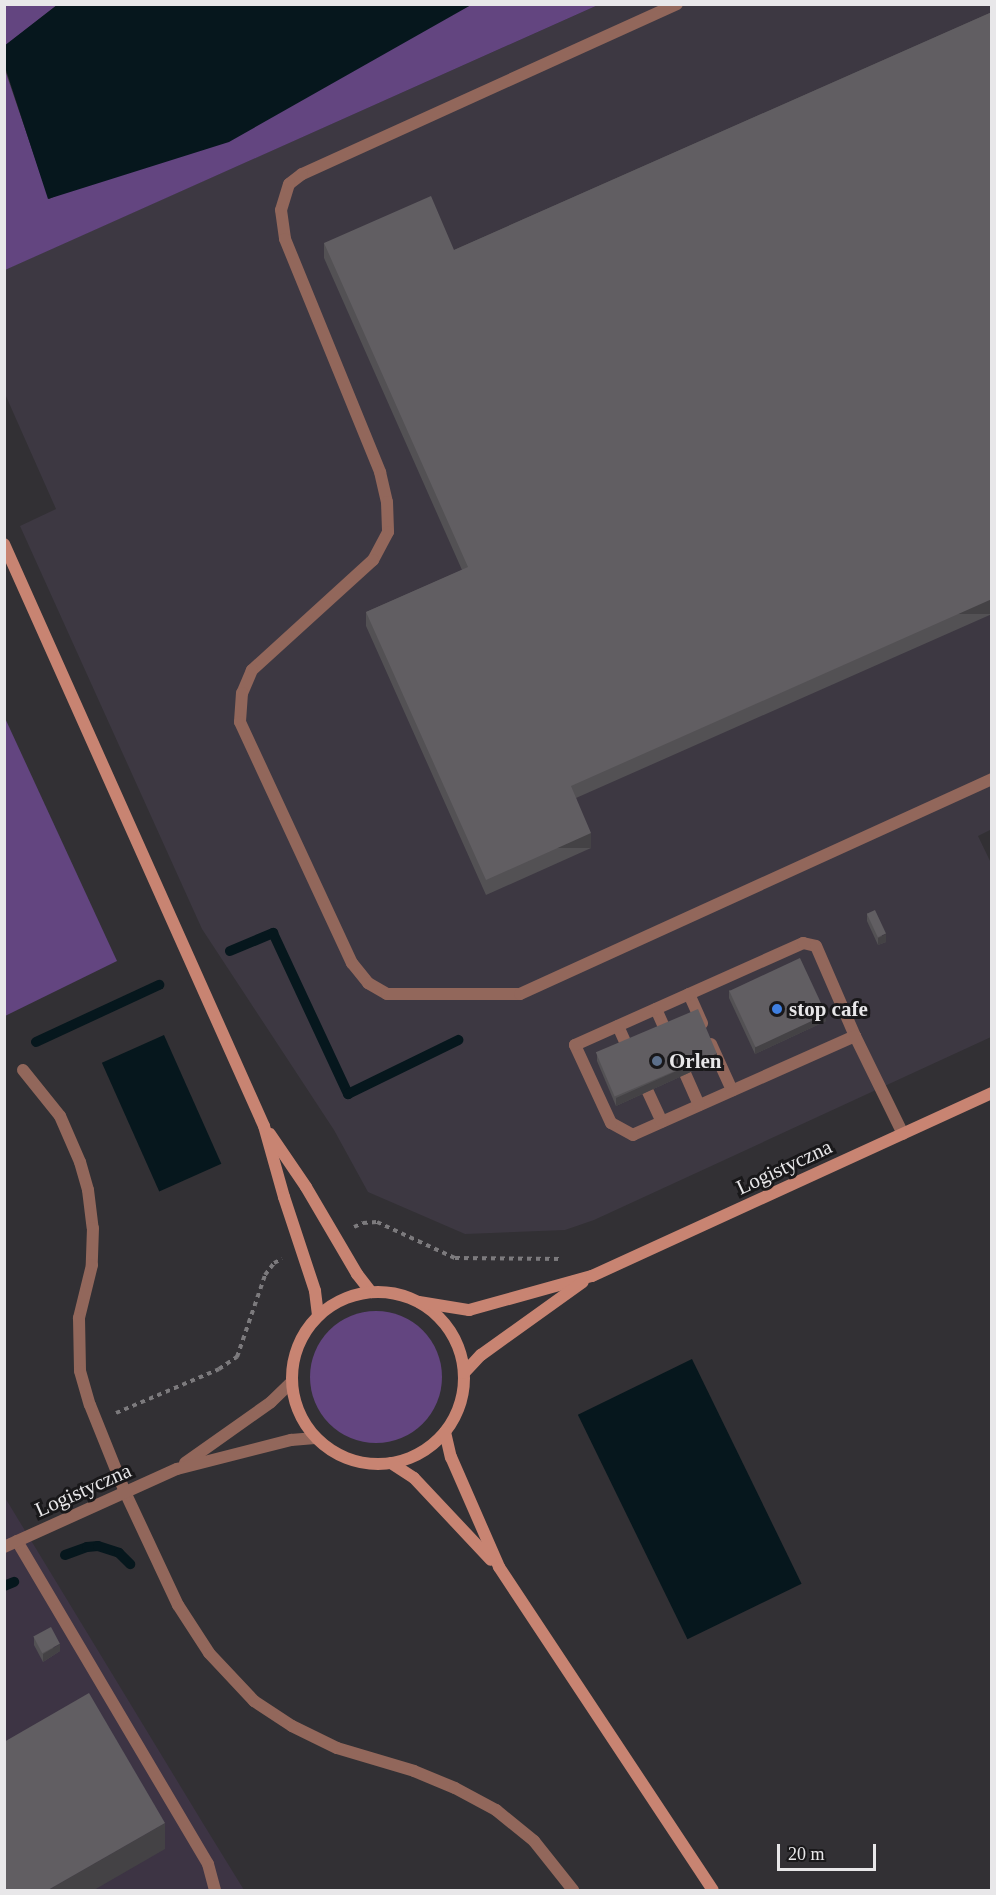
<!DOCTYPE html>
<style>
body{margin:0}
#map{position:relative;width:996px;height:1895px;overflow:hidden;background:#323034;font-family:Georgia,serif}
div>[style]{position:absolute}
.built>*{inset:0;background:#3d3842}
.industrial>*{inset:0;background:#3d3444}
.green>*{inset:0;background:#634580}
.round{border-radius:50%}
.water>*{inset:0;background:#06171d;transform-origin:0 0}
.stream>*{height:10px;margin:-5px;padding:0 5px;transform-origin:5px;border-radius:5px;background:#06171d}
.path>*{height:4px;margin-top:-2px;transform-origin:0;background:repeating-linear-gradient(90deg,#7c7a7d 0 4.5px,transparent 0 9px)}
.lane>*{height:12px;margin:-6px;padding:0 6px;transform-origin:6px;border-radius:6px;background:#92675b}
.street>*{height:12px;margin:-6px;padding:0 6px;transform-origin:6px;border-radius:6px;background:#92675b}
.secondary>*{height:12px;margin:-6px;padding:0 6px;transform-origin:6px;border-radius:6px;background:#c88472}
.secondary>.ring{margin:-6px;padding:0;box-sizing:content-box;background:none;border:12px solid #c88472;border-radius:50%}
.wall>*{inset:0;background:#535154}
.shaded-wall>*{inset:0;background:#444245;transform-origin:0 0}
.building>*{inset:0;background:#615e62;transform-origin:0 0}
.dots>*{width:16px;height:16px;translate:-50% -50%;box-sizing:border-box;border:3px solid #19181a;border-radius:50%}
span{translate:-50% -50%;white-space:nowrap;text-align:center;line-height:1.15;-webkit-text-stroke:6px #19181a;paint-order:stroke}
.poi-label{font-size:21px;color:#e8e7e9;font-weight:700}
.left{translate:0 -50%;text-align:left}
.street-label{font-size:21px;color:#e8e7e9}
.frame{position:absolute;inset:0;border:6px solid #e8e7e9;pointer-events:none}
.scale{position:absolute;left:777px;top:1844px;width:99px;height:27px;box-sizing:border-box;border:3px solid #e8e7e9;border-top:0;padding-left:8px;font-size:18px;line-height:21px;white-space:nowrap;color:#e8e7e9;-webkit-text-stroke:4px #19181a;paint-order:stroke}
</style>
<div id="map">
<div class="built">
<i style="clip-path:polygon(598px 5px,991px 5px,992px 829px,978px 836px,991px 863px,991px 1037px,594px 1220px,565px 1230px,465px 1234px,368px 1192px,334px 1130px,202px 929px,20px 526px,56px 509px,5px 394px,4px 270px)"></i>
</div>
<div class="industrial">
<i style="clip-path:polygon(4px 1496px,204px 1825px,244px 1890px,5px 1890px)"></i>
</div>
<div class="green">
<i style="clip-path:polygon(5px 5px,57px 5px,5px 46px)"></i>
<i style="clip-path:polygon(471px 5px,598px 5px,5px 270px,4px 67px,49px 199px)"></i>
<i style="clip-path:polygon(4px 716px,117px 961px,5px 1016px,4px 1016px)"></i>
<i class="round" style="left:310px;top:1311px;width:132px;height:132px"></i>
</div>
<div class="water">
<i style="clip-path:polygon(57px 5px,57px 4px,471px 5px,229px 142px,48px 199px,5px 67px,4px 46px)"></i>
<i style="left:164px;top:1035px;width:141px;height:68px;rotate:66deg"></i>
<i style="left:692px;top:1359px;width:250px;height:127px;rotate:64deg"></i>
</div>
<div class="stream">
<i style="left:230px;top:951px;width:47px;rotate:-22.7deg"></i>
<i style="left:273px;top:933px;width:178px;rotate:65deg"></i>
<i style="left:348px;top:1094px;width:123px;rotate:-26.1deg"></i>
<i style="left:36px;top:1042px;width:136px;rotate:-24.9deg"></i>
<i style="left:65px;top:1555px;width:23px;rotate:-20deg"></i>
<i style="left:87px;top:1547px;width:11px;rotate:-5deg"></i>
<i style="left:98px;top:1546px;width:22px;rotate:18deg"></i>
<i style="left:119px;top:1553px;width:16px;rotate:45deg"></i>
<i style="left:4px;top:1586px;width:11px;rotate:-22deg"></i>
</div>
<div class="path">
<i style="left:354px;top:1227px;width:10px;rotate:-24deg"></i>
<i style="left:363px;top:1223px;width:14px;rotate:-4deg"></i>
<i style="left:377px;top:1222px;width:86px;rotate:24.8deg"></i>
<i style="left:455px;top:1258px;width:108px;rotate:0.5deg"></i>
<i style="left:116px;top:1413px;width:112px;rotate:-23.1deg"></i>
<i style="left:219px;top:1369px;width:22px;rotate:-34deg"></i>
<i style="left:237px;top:1357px;width:87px;rotate:-71.1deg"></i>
<i style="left:265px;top:1275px;width:15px;rotate:-53deg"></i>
<i style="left:274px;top:1263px;width:9px;rotate:-27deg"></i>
</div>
<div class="lane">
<i style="left:677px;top:4px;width:412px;rotate:155.6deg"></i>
<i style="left:302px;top:174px;width:16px;rotate:142deg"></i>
<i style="left:289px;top:184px;width:27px;rotate:107deg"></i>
<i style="left:281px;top:210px;width:29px;rotate:82deg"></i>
<i style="left:285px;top:239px;width:252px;rotate:67.8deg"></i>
<i style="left:380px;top:472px;width:31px;rotate:77deg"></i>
<i style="left:387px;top:502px;width:30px;rotate:88deg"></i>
<i style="left:388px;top:532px;width:32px;rotate:118deg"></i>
<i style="left:373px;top:560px;width:164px;rotate:137.7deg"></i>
<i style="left:252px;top:670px;width:25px;rotate:113deg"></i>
<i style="left:242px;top:693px;width:29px;rotate:94deg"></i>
<i style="left:240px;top:722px;width:266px;rotate:65.1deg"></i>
<i style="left:352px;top:963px;width:26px;rotate:51deg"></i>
<i style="left:368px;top:983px;width:22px;rotate:30deg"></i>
<i style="left:387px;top:994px;width:133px"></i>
<i style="left:520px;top:994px;width:519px;rotate:-24.49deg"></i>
<i style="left:689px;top:994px;width:32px;rotate:66deg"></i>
<i style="left:656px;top:1009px;width:32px;rotate:66deg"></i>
<i style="left:618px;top:1026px;width:32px;rotate:66deg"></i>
<i style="left:855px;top:1036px;width:243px;rotate:156deg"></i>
<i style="left:633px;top:1135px;width:25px;rotate:-151deg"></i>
<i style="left:611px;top:1123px;width:86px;rotate:-114.8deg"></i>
<i style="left:575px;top:1045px;width:250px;rotate:-24.1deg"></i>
<i style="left:803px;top:943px;width:13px;rotate:13deg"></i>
<i style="left:816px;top:946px;width:98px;rotate:66.6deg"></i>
<i style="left:855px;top:1036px;width:109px;rotate:63.9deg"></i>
<i style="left:711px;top:1044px;width:51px;rotate:65.5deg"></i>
<i style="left:680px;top:1062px;width:47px;rotate:66.2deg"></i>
<i style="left:23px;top:1070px;width:59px;rotate:51.2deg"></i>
<i style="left:60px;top:1116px;width:50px;rotate:66.5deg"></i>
<i style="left:80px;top:1162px;width:29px;rotate:74deg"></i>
<i style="left:88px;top:1190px;width:38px;rotate:83deg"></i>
<i style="left:93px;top:1228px;width:37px;rotate:92deg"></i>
<i style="left:92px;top:1265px;width:55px;rotate:103.8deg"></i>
<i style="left:79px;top:1318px;width:53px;rotate:88.9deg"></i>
<i style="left:80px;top:1371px;width:35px;rotate:74deg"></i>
<i style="left:90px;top:1405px;width:94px;rotate:68.1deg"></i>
<i style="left:125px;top:1492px;width:125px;rotate:64.9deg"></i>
<i style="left:178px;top:1605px;width:57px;rotate:57.1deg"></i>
<i style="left:209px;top:1653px;width:66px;rotate:46.8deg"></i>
<i style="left:254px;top:1701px;width:45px;rotate:33.3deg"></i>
<i style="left:292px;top:1726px;width:50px;rotate:26.1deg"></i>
<i style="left:337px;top:1748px;width:80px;rotate:16.6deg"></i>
<i style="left:414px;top:1771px;width:44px;rotate:22.5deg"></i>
<i style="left:455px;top:1788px;width:47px;rotate:28.2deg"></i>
<i style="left:496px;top:1810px;width:49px;rotate:39.2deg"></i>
<i style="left:534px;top:1841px;width:63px;rotate:51.5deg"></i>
<i style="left:642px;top:1079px;width:47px;rotate:65.1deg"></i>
<i style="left:17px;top:1541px;width:375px;rotate:59.4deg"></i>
<i style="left:208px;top:1864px;width:27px;rotate:75deg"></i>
</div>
<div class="street">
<i style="left:185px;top:1463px;width:105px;rotate:-35.3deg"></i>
<i style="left:271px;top:1402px;width:28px;rotate:-44deg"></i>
<i style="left:4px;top:1547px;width:190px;rotate:-24.3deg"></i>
<i style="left:177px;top:1469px;width:118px;rotate:-14.3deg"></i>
<i style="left:291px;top:1440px;width:24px;rotate:-5deg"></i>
</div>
<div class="secondary">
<i style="left:4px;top:544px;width:637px;rotate:65.93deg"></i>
<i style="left:264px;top:1126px;width:74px;rotate:74.3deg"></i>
<i style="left:284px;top:1197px;width:99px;rotate:71.7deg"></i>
<i style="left:315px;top:1291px;width:25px;rotate:83deg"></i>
<i style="left:270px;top:1134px;width:64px;rotate:55.8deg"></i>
<i style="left:306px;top:1187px;width:101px;rotate:59.6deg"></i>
<i style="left:357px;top:1274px;width:23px;rotate:52deg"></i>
<i class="ring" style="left:292px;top:1292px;width:160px;height:160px"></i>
<i style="left:419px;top:1302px;width:51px;rotate:9.1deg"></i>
<i style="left:469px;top:1310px;width:128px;rotate:-15.5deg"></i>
<i style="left:592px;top:1276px;width:440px;rotate:-24.6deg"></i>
<i style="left:464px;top:1373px;width:25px;rotate:-47deg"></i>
<i style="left:481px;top:1355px;width:125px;rotate:-35.6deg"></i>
<i style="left:445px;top:1432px;width:26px;rotate:77deg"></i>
<i style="left:451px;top:1457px;width:120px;rotate:66.4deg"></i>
<i style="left:499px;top:1567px;width:387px;rotate:56.5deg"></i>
<i style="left:391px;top:1463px;width:27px;rotate:33deg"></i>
<i style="left:414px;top:1478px;width:112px;rotate:46.8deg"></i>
</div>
<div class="wall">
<i style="clip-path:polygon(992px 12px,992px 614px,576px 798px,591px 848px,486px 895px,366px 626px,366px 612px,462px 570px,324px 258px,324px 243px,454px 250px)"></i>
<i style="clip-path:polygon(867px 913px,886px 942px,878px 945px,867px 921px)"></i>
<i style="clip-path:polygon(729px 990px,826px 1021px,755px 1054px,729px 998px)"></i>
<i style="clip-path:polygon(597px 1054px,717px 1060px,616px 1106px,597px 1061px)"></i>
<i style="clip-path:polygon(34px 1637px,60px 1651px,43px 1662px,34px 1645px)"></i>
</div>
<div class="shaded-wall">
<i style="left:992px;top:599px;width:15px;height:461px;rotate:90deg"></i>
<i style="left:591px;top:833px;width:15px;height:115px;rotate:90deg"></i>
<i style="clip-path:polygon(886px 934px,886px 942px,878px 945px,878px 938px)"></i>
<i style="clip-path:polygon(826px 1014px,826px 1021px,755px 1054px,755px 1046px)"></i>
<i style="clip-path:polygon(717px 1053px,717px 1060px,616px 1106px,616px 1098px)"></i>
<i style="clip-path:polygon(60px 1644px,60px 1651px,43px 1662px,43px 1654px)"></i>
<i style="clip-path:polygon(165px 1823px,165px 1849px,94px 1890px,48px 1890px)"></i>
</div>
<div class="building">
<i style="clip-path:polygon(992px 12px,992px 599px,571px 786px,591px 833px,486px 880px,366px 612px,468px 567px,324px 243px,431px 196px,454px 250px)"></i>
<i style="left:875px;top:910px;width:26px;height:9px;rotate:65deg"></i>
<i style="left:800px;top:958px;width:62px;height:78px;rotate:65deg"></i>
<i style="left:698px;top:1009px;width:48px;height:111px;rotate:67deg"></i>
<i style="left:51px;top:1627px;width:19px;height:20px;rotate:62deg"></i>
<i style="clip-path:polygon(89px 1693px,165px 1823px,48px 1890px,4px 1890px,4px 1742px)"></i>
</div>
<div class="dots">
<i style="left:777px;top:1009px;background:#3f7fe0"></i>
<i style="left:657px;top:1061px;background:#5c6f8a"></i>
</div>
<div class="poi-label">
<span class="left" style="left:789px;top:1009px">stop cafe</span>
<span class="left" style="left:669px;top:1061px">Orlen</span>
</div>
<div class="street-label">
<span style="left:784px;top:1167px;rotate:-25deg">Logistyczna</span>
<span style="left:83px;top:1490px;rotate:-24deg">Logistyczna</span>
</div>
<div class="frame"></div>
<div class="scale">20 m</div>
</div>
